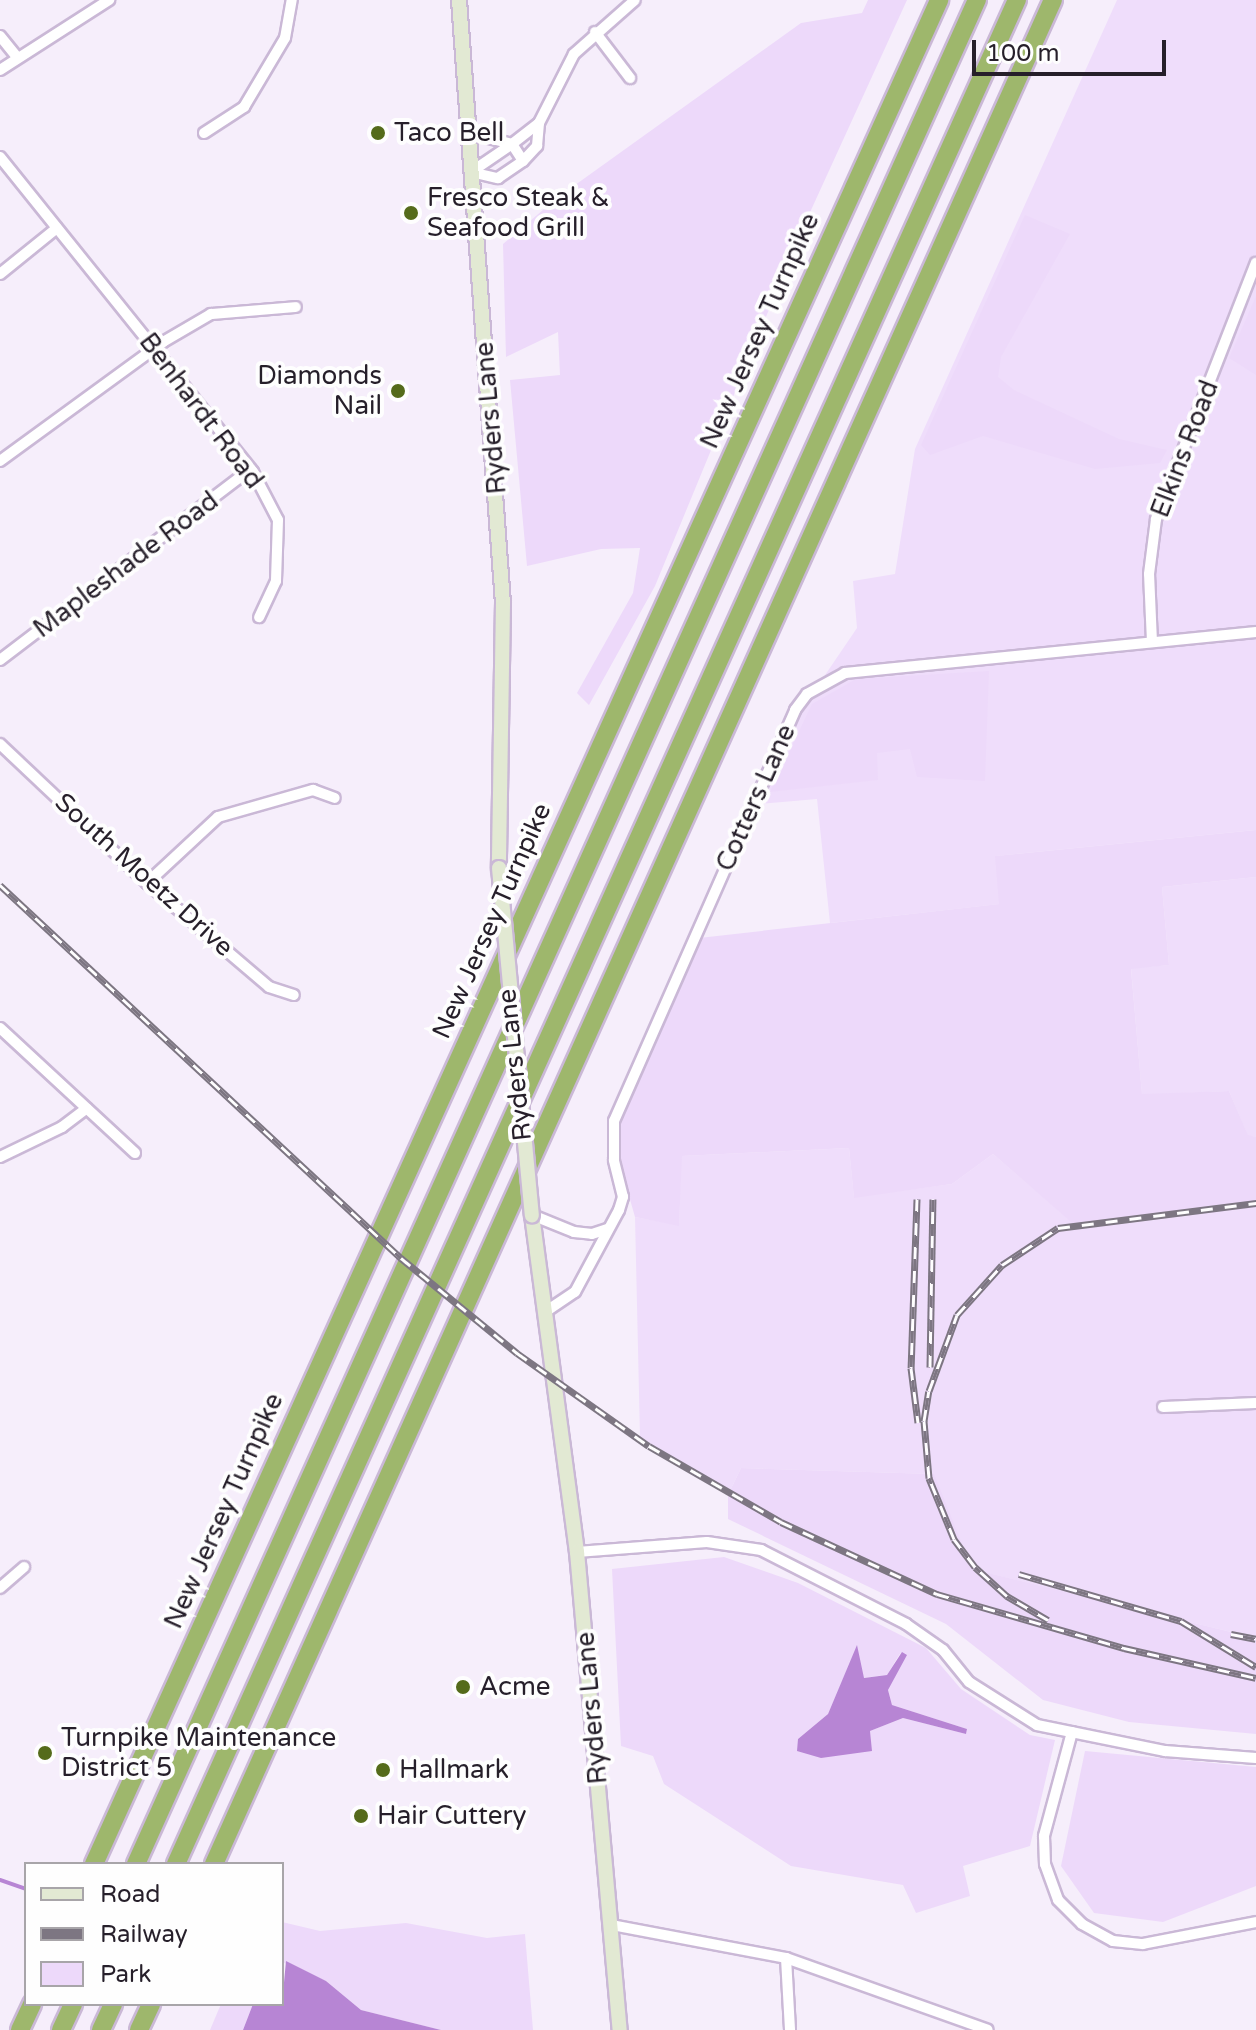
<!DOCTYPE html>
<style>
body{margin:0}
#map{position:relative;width:1256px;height:2030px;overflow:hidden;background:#f6eefb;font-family:"Varela Round",sans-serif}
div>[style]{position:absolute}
.built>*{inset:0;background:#efddfb}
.green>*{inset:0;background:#edd9fa}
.water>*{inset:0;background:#b785d4}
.stream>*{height:4px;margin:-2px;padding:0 2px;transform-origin:2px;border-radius:2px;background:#b785d4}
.roads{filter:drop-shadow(2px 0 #cab8d6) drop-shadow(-2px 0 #cab8d6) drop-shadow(0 2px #cab8d6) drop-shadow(0 -2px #cab8d6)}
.minor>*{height:10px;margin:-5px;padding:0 5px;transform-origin:5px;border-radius:5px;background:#fff}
.secondary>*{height:14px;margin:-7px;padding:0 7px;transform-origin:7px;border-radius:7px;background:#e2e9d3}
.motorway>*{height:18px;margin:-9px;padding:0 9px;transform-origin:9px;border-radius:9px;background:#9eb76c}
.rail>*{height:7px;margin-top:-3.5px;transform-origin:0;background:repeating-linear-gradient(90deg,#fefefe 0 12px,#7d7682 0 24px);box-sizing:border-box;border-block:2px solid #7d7682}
.bridges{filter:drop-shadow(2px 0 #cab8d6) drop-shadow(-2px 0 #cab8d6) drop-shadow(0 2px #cab8d6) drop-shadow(0 -2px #cab8d6)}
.secondary-bridge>*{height:14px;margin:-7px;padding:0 7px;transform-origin:7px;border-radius:7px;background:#e2e9d3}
.dots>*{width:22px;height:22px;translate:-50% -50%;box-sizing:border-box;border:4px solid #fefefe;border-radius:50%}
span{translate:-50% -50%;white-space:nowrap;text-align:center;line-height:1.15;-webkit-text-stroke:8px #fefefe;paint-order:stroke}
.poi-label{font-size:26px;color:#261f2a}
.left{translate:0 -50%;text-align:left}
.right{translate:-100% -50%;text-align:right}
.street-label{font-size:26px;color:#261f2a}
.legend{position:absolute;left:24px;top:1862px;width:260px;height:144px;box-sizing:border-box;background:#fefefe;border:2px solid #a8a5a9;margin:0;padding:10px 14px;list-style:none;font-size:24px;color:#261f2a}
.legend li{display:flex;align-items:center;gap:16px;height:40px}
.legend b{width:40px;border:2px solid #a8a5a9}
.scale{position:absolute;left:972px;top:40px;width:194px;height:36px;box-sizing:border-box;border:4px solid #261f2a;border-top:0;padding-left:10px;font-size:24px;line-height:28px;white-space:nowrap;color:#261f2a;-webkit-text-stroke:6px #fefefe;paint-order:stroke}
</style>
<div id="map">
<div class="built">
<i style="clip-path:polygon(1117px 0,1256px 0,1256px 830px,996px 856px,1000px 904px,830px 923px,817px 799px,759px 804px,802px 709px,857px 628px,853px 581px,895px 574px,915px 449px)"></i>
<i style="clip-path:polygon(1256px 877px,1256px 1137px,1248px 1136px,1229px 1091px,1142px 1095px,1131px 968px,1169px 965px,1162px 887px)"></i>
<i style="clip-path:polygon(849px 1148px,854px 1197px,952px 1184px,993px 1154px,1080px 1229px,1256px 1208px,1256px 1638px,971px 1569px,933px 1474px,741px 1468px,728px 1495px,640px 1437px,635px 1217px,679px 1225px,681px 1156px)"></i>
</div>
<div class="green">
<i style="clip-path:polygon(868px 0,907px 0,801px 232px,655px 586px,589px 705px,577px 693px,633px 593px,640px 548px,601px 549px,527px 566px,510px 380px,560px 375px,558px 332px,506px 357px,503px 244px,557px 198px,801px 23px,862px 13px)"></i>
<i style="clip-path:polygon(1025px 215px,1070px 234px,1001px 357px,998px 377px,1014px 390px,1119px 439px,1167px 450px,1160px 463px,1095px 469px,983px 436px,930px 455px,921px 445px)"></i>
<i style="clip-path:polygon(1256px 296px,1256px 375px,1229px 358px)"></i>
<i style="clip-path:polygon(989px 671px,985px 781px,917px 777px,910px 749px,877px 753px,878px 780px,770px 792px,812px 704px,856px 679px)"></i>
<i style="clip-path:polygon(1256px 830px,1256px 877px,1162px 887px,1169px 965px,1131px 969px,1142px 1094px,1229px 1091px,1248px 1135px,1256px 1137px,1256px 1208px,1079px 1229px,993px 1154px,952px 1184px,854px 1198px,849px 1148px,682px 1156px,679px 1226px,635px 1217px,611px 1133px,699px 938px,999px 904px,995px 856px)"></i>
<i style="clip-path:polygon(741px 1468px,934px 1474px,972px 1569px,1256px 1638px,1256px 1734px,1129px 1722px,1043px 1700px,946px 1624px,728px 1519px,728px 1495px)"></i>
<i style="clip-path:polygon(evenodd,724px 1557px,798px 1583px,926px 1648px,961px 1689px,1030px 1735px,1055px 1740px,1030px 1846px,963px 1866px,970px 1896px,916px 1913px,903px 1885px,791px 1866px,664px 1784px,653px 1756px,621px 1746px,612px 1569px,724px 1557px,857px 1647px,863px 1678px,887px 1675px,901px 1652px,888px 1690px,892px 1705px,967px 1729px,966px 1734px,903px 1718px,870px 1731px,871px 1751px,798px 1739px,828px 1714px,857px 1647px)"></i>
<i style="clip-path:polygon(1085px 1751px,1256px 1767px,1256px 1886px,1163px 1922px,1094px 1913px,1061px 1866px)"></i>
<i style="clip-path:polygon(282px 1922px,320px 1931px,406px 1923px,487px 1938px,525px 1934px,533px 2030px,441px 2030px,361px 2010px,326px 1981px,282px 1962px)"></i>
<i style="clip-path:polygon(221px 2004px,253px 2004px,243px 2030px,210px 2030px)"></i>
</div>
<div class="water">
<i style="clip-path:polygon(857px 1645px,864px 1678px,887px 1675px,902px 1652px,907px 1655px,888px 1690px,892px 1705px,967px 1729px,966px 1734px,903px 1718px,870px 1731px,872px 1751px,821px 1758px,797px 1751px,798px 1739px,828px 1714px)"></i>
<i style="clip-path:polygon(286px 1961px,326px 1981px,361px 2010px,441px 2030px,243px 2030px,253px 2004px,282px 2004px)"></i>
</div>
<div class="stream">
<i style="left:0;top:1880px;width:28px;rotate:19deg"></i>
</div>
<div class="roads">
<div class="minor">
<i style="left:595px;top:32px;width:58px;rotate:52.7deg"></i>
<i style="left:0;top:36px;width:27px;rotate:51deg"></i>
<i style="left:0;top:70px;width:130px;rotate:-32.7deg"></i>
<i style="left:204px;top:133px;width:48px;rotate:-33deg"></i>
<i style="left:244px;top:107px;width:80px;rotate:-59.3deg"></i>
<i style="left:285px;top:38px;width:39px;rotate:-80deg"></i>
<i style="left:469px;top:133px;width:44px;rotate:14.3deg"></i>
<i style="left:512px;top:144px;width:34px;rotate:-38deg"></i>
<i style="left:0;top:157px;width:404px;rotate:51.2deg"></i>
<i style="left:253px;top:472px;width:54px;rotate:62.5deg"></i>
<i style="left:278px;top:520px;width:61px;rotate:91.9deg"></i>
<i style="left:276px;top:581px;width:40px;rotate:115deg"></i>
<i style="left:471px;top:172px;width:28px;rotate:13deg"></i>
<i style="left:498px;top:178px;width:30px;rotate:-34deg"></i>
<i style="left:523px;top:161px;width:21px;rotate:-47deg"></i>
<i style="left:537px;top:146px;width:23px;rotate:-85deg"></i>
<i style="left:539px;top:123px;width:77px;rotate:-63.1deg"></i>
<i style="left:574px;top:54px;width:81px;rotate:-41.5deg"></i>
<i style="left:471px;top:172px;width:50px;rotate:-34.3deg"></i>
<i style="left:512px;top:144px;width:20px;rotate:57deg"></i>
<i style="left:0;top:274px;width:73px;rotate:-38.9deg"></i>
<i style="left:0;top:461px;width:202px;rotate:-36.1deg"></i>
<i style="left:163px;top:342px;width:56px;rotate:-30.3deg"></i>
<i style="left:211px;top:314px;width:85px;rotate:-4.7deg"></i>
<i style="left:1152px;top:642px;width:68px;rotate:-92.5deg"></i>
<i style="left:1149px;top:574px;width:55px;rotate:-82.7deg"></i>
<i style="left:1156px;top:519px;width:275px;rotate:-68.7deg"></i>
<i style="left:0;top:660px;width:315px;rotate:-37.3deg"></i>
<i style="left:0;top:744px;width:202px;rotate:43.4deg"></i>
<i style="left:147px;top:883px;width:160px;rotate:40.4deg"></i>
<i style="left:269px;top:987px;width:26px;rotate:18deg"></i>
<i style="left:147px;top:883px;width:97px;rotate:-42.9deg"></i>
<i style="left:218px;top:817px;width:99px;rotate:-15.9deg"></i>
<i style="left:313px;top:790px;width:23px;rotate:20deg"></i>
<i style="left:0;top:1028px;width:184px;rotate:42.8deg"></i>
<i style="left:0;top:1157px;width:69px;rotate:-25.8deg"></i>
<i style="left:62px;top:1127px;width:31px;rotate:-37deg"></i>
<i style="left:532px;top:1215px;width:45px;rotate:22deg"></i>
<i style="left:574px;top:1232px;width:18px;rotate:6deg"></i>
<i style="left:592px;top:1234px;width:16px;rotate:-18deg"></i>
<i style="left:545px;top:1312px;width:36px;rotate:-34deg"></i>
<i style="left:575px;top:1292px;width:93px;rotate:-61.8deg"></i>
<i style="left:619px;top:1210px;width:14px;rotate:-73deg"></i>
<i style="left:623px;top:1197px;width:38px;rotate:-104deg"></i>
<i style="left:614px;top:1160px;width:39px;rotate:-90deg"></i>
<i style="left:614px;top:1121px;width:449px;rotate:-66.2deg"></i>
<i style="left:795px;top:710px;width:20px;rotate:-53deg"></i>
<i style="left:807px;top:694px;width:43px;rotate:-28.9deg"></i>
<i style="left:845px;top:673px;width:413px;rotate:-5.7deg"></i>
<i style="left:1163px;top:1407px;width:93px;rotate:-2.5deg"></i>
<i style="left:577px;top:1552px;width:130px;rotate:-4.4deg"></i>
<i style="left:707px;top:1542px;width:55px;rotate:8.4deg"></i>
<i style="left:761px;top:1550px;width:163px;rotate:27deg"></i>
<i style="left:906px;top:1624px;width:45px;rotate:35.1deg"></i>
<i style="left:943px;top:1650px;width:41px;rotate:50.9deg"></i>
<i style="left:969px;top:1682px;width:80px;rotate:32.3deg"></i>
<i style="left:1037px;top:1725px;width:131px;rotate:11.5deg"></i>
<i style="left:1165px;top:1751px;width:91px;rotate:4.4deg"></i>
<i style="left:0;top:1588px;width:32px;rotate:-41deg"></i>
<i style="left:1072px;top:1732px;width:108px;rotate:105.1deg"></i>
<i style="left:1044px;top:1836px;width:28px;rotate:88deg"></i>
<i style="left:1045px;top:1864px;width:38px;rotate:70deg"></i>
<i style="left:1058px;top:1900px;width:34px;rotate:45deg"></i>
<i style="left:1082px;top:1924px;width:35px;rotate:29deg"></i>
<i style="left:1113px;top:1941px;width:30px;rotate:6deg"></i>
<i style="left:1143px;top:1944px;width:115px;rotate:-11deg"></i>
<i style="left:612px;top:1925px;width:177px;rotate:10.7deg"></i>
<i style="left:786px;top:1958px;width:214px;rotate:19.6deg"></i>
<i style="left:786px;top:1958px;width:72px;rotate:86.8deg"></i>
</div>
<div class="secondary">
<i style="left:459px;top:0;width:605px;rotate:85.83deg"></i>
<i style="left:503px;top:603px;width:265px;rotate:90.9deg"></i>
<i style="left:532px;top:1215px;width:340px;rotate:82.4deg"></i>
<i style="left:577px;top:1552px;width:480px;rotate:84.9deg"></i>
</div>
<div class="motorway">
<i style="left:94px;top:1864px;width:2047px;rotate:-65.61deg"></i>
<i style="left:136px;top:1864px;width:2045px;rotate:-65.72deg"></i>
<i style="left:176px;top:1864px;width:2045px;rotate:-65.72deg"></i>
<i style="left:214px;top:1864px;width:2044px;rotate:-65.77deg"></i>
<i style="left:20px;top:2030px;width:29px;rotate:-65deg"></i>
<i style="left:61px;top:2030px;width:29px;rotate:-65deg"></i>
<i style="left:101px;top:2030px;width:29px;rotate:-65deg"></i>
<i style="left:139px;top:2030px;width:29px;rotate:-65deg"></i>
</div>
</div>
<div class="rail">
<i style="left:0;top:885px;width:548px;rotate:42.93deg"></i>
<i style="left:401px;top:1258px;width:150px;rotate:39.3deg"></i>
<i style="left:517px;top:1353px;width:161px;rotate:35.2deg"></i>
<i style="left:649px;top:1446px;width:152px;rotate:29.9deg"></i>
<i style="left:781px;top:1522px;width:172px;rotate:24.8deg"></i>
<i style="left:937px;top:1594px;width:195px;rotate:16.1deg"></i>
<i style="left:1124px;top:1648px;width:135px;rotate:12.8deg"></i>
<i style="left:917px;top:1199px;width:169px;rotate:92deg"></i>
<i style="left:911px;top:1368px;width:55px;rotate:82.7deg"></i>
<i style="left:930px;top:1367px;width:168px;rotate:-89deg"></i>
<i style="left:1019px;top:1574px;width:169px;rotate:16.2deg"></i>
<i style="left:1181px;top:1621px;width:88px;rotate:31.5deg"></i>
<i style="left:1048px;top:1620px;width:48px;rotate:-149.7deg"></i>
<i style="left:1007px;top:1596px;width:43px;rotate:-137.8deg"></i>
<i style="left:975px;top:1567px;width:35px;rotate:-127deg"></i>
<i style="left:954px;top:1539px;width:66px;rotate:-112.3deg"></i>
<i style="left:929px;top:1478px;width:57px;rotate:-95deg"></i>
<i style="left:924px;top:1421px;width:30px;rotate:-81deg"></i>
<i style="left:929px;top:1391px;width:81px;rotate:-69.8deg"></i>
<i style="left:957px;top:1315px;width:67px;rotate:-48deg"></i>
<i style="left:1002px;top:1265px;width:67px;rotate:-33.5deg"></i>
<i style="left:1058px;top:1228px;width:200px;rotate:-7.2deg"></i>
<i style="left:1231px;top:1634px;width:25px;rotate:11deg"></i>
</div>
<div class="bridges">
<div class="secondary-bridge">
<i style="left:499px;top:868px;width:349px;rotate:84.6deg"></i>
</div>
</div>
<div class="dots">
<i style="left:378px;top:133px;background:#556b1b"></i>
<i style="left:411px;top:213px;background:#556b1b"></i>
<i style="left:398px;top:391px;background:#556b1b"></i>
<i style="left:463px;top:1687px;background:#556b1b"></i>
<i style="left:45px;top:1753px;background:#556b1b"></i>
<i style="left:383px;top:1770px;background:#556b1b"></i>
<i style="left:361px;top:1816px;background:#556b1b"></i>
</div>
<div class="poi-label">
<span class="left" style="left:394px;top:133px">Taco Bell</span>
<span class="left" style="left:427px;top:213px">Fresco Steak &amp;<br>Seafood Grill</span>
<span class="right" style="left:382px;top:391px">Diamonds<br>Nail</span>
<span class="left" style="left:479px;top:1687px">Acme</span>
<span class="left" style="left:61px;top:1753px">Turnpike Maintenance<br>District 5</span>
<span class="left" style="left:399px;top:1770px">Hallmark</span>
<span class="left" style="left:377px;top:1816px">Hair Cuttery</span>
</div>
<div class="street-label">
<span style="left:760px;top:331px;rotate:-66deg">New Jersey Turnpike</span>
<span style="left:201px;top:411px;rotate:53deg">Benhardt Road</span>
<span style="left:491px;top:418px;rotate:-95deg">Ryders Lane</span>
<span style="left:1185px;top:449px;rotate:-69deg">Elkins Road</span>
<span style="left:126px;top:565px;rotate:-37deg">Mapleshade Road</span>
<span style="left:756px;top:798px;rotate:-66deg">Cotters Lane</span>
<span style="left:144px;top:875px;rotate:42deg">South Moetz Drive</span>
<span style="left:492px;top:921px;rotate:-66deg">New Jersey Turnpike</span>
<span style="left:515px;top:1065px;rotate:-96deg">Ryders Lane</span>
<span style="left:224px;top:1511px;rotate:-66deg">New Jersey Turnpike</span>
<span style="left:592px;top:1708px;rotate:-95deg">Ryders Lane</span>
</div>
<ul class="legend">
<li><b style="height:10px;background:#e2e9d3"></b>Road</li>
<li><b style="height:10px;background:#7d7682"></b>Railway</li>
<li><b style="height:22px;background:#edd9fa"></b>Park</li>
</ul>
<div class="scale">100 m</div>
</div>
